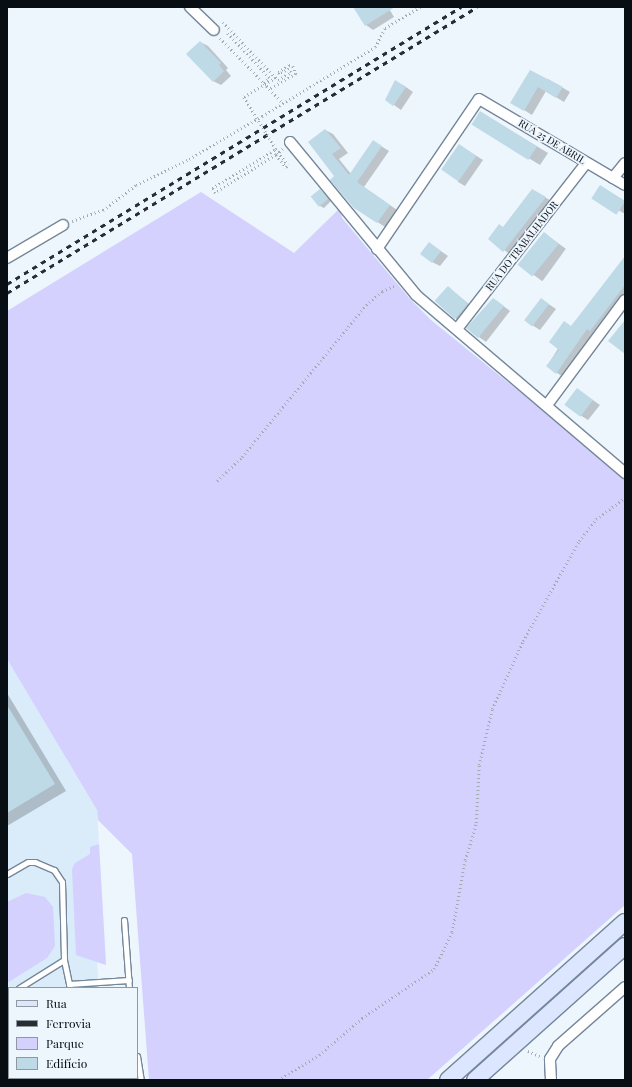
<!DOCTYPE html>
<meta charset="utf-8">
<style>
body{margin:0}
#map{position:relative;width:632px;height:1087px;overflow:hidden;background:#edf5fd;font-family:"Playfair Display",serif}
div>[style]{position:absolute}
.built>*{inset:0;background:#daebfa}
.green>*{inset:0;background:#d4d1ff}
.shadow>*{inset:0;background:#0003;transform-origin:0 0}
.building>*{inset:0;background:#bedae7;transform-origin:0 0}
.path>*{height:2.5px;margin-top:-1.25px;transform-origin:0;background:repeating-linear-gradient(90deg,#a3abb2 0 1px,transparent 0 4px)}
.roads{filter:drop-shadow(1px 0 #748799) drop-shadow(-1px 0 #748799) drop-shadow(0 1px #748799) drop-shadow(0 -1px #748799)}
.service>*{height:5px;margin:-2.5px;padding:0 2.5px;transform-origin:2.5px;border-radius:2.5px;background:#fff}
.minor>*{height:10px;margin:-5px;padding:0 5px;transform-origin:5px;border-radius:5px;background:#fff}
.primary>*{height:16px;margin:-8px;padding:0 8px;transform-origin:8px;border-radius:8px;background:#dce6ff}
.rail>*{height:3px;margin-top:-1.5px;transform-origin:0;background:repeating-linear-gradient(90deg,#262d33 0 5px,transparent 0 10px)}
.path-bridge>*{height:2.5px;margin-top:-1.25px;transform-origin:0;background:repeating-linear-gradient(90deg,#a3abb2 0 1px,transparent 0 4px)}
span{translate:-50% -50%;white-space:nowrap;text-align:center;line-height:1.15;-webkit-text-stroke:3.5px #edf5fd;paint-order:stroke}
.street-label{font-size:10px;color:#070e14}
.frame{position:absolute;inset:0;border:8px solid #070e14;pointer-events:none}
.legend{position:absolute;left:8px;top:987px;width:130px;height:92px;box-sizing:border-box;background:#edf5fd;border:1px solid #9199a0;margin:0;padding:5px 7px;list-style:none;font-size:12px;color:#070e14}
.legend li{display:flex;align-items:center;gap:8px;height:20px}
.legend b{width:20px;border:1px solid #9199a0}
</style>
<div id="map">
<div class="built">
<i style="clip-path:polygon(7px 659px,97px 810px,106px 965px,97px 962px,99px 988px,9px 988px,7px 1077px)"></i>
</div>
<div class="green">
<i style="clip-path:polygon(201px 192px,294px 253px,340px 208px,342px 218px,410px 299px,431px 320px,625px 477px,625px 905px,427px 1080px,149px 1080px,132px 854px,98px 820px,97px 810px,7px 659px,7px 311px)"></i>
<i style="clip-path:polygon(99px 844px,106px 965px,76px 955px,72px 869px,75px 863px,90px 854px,90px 847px)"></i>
<i style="clip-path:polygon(26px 893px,45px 897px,53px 907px,55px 946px,47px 958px,7px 983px,7px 902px)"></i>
</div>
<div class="shadow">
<i style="clip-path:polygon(355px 7px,388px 7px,394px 17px,373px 30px,366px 25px)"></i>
<i style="clip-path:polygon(200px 42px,208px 46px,228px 68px,226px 70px,231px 76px,221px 85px,213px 81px)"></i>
<i style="clip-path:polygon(548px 79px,570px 92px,564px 102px,546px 91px,532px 115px,511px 102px)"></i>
<i style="clip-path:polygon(403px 85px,413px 92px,401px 110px,394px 105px)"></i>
<i style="clip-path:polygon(492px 119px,548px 153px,540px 165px,473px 124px)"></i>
<i style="clip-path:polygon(325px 130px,333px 134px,348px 153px,339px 159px,351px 174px,381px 146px,389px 151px,364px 187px,397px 210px,385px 227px,355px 207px,336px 176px)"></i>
<i style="clip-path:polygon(459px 145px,483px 160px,465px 186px,458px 182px)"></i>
<i style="clip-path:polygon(600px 186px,625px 201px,625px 214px,613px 207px)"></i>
<i style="clip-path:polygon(320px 190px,331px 201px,324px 208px,320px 206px)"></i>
<i style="clip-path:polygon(533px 190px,553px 202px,511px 255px,489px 239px,503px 228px)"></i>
<i style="left:544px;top:233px;width:27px;height:40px;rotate:36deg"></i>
<i style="clip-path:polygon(429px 243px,448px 256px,440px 266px,432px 262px)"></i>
<i style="clip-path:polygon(625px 258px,625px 303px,566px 379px,547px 366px,572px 327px)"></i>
<i style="clip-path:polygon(448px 287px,475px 309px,464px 323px,456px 319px)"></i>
<i style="clip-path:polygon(494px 299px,510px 311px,486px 342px,479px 337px)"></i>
<i style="clip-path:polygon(541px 299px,556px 309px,540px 330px,532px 325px)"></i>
<i style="clip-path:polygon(577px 389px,600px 405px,588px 420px,580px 415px)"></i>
<i style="clip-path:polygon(7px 693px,66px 791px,7px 826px)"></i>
</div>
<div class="building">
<i style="clip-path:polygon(353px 7px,395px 7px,365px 26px)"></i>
<i style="clip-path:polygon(200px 41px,221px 63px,219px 65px,224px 71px,213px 82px,186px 54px)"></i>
<i style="clip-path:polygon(530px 70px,563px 87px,556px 98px,538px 87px,524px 111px,510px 103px)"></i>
<i style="clip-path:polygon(395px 80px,406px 87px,393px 106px,385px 100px)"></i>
<i style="left:480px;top:111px;width:67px;height:16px;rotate:32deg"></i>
<i style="clip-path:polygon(325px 129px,341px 148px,332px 154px,349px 175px,373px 140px,382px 146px,357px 182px,390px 205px,377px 223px,354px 208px,340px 192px,330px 180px,334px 176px,308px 142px)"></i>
<i style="left:459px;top:144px;width:21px;height:31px;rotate:35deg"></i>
<i style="left:600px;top:185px;width:30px;height:16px;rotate:33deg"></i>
<i style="left:320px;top:189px;width:13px;height:12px;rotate:51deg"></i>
<i style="clip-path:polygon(532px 189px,546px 197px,503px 252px,488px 239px,499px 224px,503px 227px)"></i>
<i style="left:544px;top:232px;width:19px;height:42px;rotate:39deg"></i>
<i style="left:429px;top:242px;width:15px;height:15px;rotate:37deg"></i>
<i style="clip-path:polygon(625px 256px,625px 285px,590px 331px,587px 329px,556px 374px,546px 366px,559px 350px,549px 342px,564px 321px,571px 326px)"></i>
<i style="left:448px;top:286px;width:27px;height:20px;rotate:42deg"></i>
<i style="clip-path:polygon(493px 298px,504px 306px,478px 338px,466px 328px)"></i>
<i style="left:541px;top:298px;width:10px;height:28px;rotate:37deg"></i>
<i style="clip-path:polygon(625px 320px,625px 354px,608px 341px)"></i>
<i style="left:577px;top:388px;width:20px;height:21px;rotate:37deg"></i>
<i style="clip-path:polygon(7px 705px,55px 784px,7px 813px)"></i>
</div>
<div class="path">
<i style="left:223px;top:22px;width:80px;rotate:46.5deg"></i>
<i style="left:278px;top:80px;width:15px;rotate:-32deg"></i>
<i style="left:291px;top:72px;width:4px;rotate:-124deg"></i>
<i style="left:289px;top:69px;width:11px;rotate:153deg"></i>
<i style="left:279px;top:74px;width:2px;rotate:-117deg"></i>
<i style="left:278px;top:72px;width:13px;rotate:-32deg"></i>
<i style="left:289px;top:65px;width:4px;rotate:14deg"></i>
<i style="left:293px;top:66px;width:9px;rotate:69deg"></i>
<i style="left:296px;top:74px;width:30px;rotate:150deg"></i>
<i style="left:220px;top:38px;width:63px;rotate:45.6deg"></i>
<i style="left:264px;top:83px;width:7px;rotate:-45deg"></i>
<i style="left:269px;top:78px;width:64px;rotate:-133.1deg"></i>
<i style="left:264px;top:83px;width:26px;rotate:47deg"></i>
<i style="left:283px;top:149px;width:9px;rotate:139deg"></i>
<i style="left:276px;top:155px;width:72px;rotate:148.1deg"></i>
<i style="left:215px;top:193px;width:6px;rotate:-121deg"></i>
<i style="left:212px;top:188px;width:75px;rotate:-31.4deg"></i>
<i style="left:276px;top:149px;width:4px;rotate:56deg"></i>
<i style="left:278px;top:152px;width:16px;rotate:52deg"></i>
<i style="left:276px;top:155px;width:16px;rotate:50deg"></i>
<i style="left:286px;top:167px;width:3px;rotate:-45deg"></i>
<i style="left:72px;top:221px;width:33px;rotate:-20deg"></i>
<i style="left:103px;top:210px;width:41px;rotate:-37.1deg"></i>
<i style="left:136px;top:185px;width:59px;rotate:-26.1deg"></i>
<i style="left:189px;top:159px;width:85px;rotate:-30.5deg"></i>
<i style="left:262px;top:116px;width:132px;rotate:-31.4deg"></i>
<i style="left:375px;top:47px;width:21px;rotate:-62deg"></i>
<i style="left:385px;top:28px;width:41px;rotate:-31deg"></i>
<i style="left:217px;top:481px;width:35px;rotate:-44deg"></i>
<i style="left:242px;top:457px;width:196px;rotate:-50.8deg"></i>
<i style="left:366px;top:305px;width:21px;rotate:-41deg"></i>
<i style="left:382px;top:291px;width:14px;rotate:-21deg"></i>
<i style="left:528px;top:1051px;width:13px;rotate:23deg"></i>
<i style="left:278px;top:1080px;width:48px;rotate:-31.4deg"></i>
<i style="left:319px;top:1055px;width:57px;rotate:-40.7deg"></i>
<i style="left:362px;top:1018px;width:87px;rotate:-34.2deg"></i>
<i style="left:434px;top:969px;width:41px;rotate:-64.1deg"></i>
<i style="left:452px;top:932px;width:73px;rotate:-79.8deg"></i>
<i style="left:465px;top:860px;width:39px;rotate:-73deg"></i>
<i style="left:476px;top:823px;width:58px;rotate:-87deg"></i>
<i style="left:479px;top:765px;width:57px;rotate:-76.9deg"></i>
<i style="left:492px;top:709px;width:75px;rotate:-65.5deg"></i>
<i style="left:523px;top:641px;width:115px;rotate:-60.8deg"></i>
<i style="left:579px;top:541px;width:28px;rotate:-52deg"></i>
<i style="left:596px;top:519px;width:36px;rotate:-36deg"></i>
</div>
<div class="roads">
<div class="service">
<i style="left:7px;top:874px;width:24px;rotate:-30deg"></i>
<i style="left:28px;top:862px;width:7px"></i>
<i style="left:35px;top:862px;width:21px;rotate:23deg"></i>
<i style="left:54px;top:870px;width:14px;rotate:56deg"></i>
<i style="left:62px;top:882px;width:78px;rotate:88.5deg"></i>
<i style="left:64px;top:960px;width:29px;rotate:78deg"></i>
<i style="left:124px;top:920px;width:68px;rotate:85.8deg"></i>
<i style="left:69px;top:984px;width:60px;rotate:-3.8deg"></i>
<i style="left:19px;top:988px;width:53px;rotate:-31.9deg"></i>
<i style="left:7px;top:995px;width:2px;rotate:-27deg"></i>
<i style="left:7px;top:1056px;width:3px;rotate:-45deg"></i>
<i style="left:137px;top:1056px;width:24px;rotate:81deg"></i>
</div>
<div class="minor">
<i style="left:190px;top:7px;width:33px;rotate:44deg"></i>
<i style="left:290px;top:142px;width:198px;rotate:50.5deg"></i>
<i style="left:416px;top:295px;width:275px;rotate:40.4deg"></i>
<i style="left:613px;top:178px;width:19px;rotate:-51deg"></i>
<i style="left:377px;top:249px;width:181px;rotate:-55.8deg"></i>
<i style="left:479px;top:99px;width:169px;rotate:30.5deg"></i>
<i style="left:7px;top:258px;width:65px;rotate:-30.5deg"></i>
<i style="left:457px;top:329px;width:210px;rotate:-52.1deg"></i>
<i style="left:547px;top:405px;width:131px;rotate:-53.4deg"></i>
<i style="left:551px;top:1080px;width:21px;rotate:-93deg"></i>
<i style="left:550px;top:1059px;width:15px;rotate:-58deg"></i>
<i style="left:558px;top:1046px;width:89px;rotate:-41.4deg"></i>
</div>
<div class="primary">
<i style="left:448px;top:1080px;width:237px;rotate:-41.8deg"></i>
<i style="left:475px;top:1080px;width:201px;rotate:-41.8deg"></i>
</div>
</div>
<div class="rail">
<i style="left:7px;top:284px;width:532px;rotate:-31.39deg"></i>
<i style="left:7px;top:293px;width:550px;rotate:-31.32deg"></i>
</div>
<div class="path-bridge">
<i style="left:276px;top:78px;width:37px;rotate:149deg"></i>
<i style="left:244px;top:97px;width:61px;rotate:58.4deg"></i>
</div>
<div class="street-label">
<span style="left:552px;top:142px;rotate:31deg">RUA 25 DE ABRIL</span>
<span style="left:522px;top:246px;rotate:-52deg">RUA DO TRABALHADOR</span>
</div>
<div class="frame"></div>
<ul class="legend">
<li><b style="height:5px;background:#dce6ff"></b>Rua</li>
<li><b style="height:5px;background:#262d33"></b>Ferrovia</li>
<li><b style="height:11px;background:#d4d1ff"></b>Parque</li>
<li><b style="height:11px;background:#bedae7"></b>Edifício</li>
</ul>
</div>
